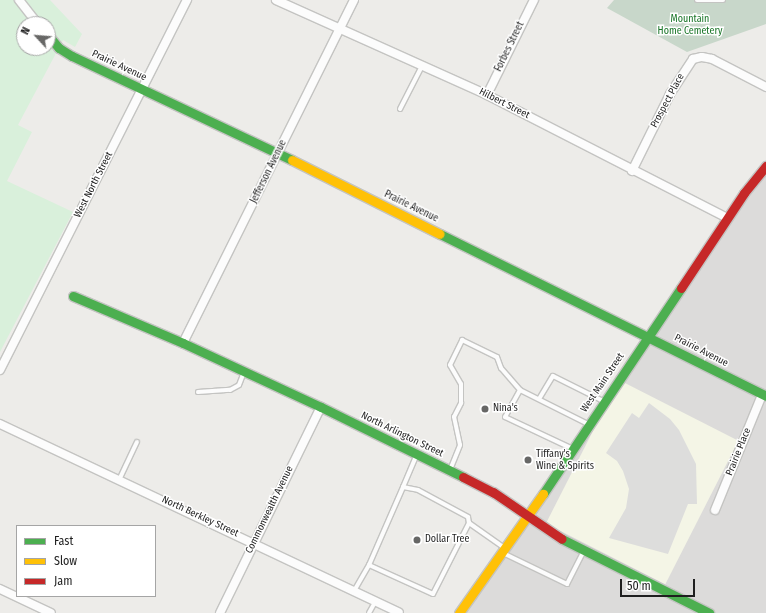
<!DOCTYPE html>
<style>
body{margin:0}
#map{position:relative;width:766px;height:613px;overflow:hidden;background:#edece9;font-family:"Fira Sans Condensed",sans-serif}
div>[style]{position:absolute}
.residential>*{inset:0;background:#dcdbda}
.education>*{inset:0;background:#f4f5e6;transform-origin:0 0}
.cemetery>*{inset:0;background:#c8d7ca}
.park>*{inset:0;background:#d9f0db}
.parking>*{inset:0;background:#dddddc}
.roads{filter:drop-shadow(1px 0 #c4c4c2) drop-shadow(-1px 0 #c4c4c2) drop-shadow(0 1px #c4c4c2) drop-shadow(0 -1px #c4c4c2)}
.lane>*{height:4px;margin:-2px;padding:0 2px;transform-origin:2px;border-radius:2px;background:#fcfcfc}
.street>*{height:8px;margin:-4px;padding:0 4px;transform-origin:4px;border-radius:4px;background:#fcfcfc}
.fast>*{height:9px;margin:-4.5px;padding:0 4.5px;transform-origin:4.5px;border-radius:4.5px;background:#4caf50}
.slow>*{height:9px;margin:-4.5px;padding:0 4.5px;transform-origin:4.5px;border-radius:4.5px;background:#ffc107}
.jam>*{height:9px;margin:-4.5px;padding:0 4.5px;transform-origin:4.5px;border-radius:4.5px;background:#c62828}
.dots>*{width:11px;height:11px;translate:-50% -50%;box-sizing:border-box;border:2px solid #fff;border-radius:50%}
span{translate:-50% -50%;white-space:nowrap;text-align:center;line-height:1.15;-webkit-text-stroke:3px #fff;paint-order:stroke}
.park-label{font-size:10px;color:#177426}
.street-label{font-size:10px;color:#1f1f1f}
.poi-label{font-size:10px;color:#1f1f1f}
.left{translate:0 -50%;text-align:left}
.legend{position:absolute;left:16px;top:525px;width:140px;height:72px;box-sizing:border-box;background:#fff;border:1px solid #a5a5a5;margin:0;padding:5px 7px;list-style:none;font-size:12px;color:#1f1f1f}
.legend li{display:flex;align-items:center;gap:8px;height:20px}
.legend b{width:20px;border:1px solid #a5a5a5}
.north{position:absolute;left:16px;top:16px;width:40px;height:40px;box-sizing:border-box;background:#fff;border:1px solid #a5a5a5;border-radius:50%;rotate:296deg;font-size:11px;font-weight:700;line-height:16px;text-align:center;color:#1f1f1f}
.north::after{content:'';display:block;margin:auto;width:14px;height:18px;background:#676766;clip-path:polygon(50% 0,100% 100%,50% 72%,0 100%)}
.scale{position:absolute;left:620px;top:579px;width:75px;height:18px;box-sizing:border-box;border:2px solid #1f1f1f;border-top:0;padding-left:5px;font-size:12px;line-height:14px;white-space:nowrap;color:#1f1f1f;-webkit-text-stroke:3px #fff;paint-order:stroke}
</style>
<div id="map">
<div class="residential">
<i style="clip-path:polygon(766px 166px,766px 613px,459px 613px,619px 380px)"></i>
</div>
<div class="education">
<i style="left:619px;top:380px;width:134px;height:161px;rotate:27deg"></i>
</div>
<div class="cemetery">
<i style="clip-path:polygon(614px 0,766px 0,766px 24px,687px 52px,607px 8px)"></i>
</div>
<div class="park">
<i style="clip-path:polygon(evenodd,0 0,50px 0,82px 34px,75px 47px,63px 40px,18px 125px,32px 132px,7px 181px,73px 212px,0 352px,0 0,24px 24px,48px 24px,48px 48px,24px 48px,24px 24px)"></i>
</div>
<div class="parking">
<i style="clip-path:polygon(649px 403px,670px 419px,679px 430px,696px 464px,697px 504px,688px 504px,668px 554px,609px 538px,626px 508px,629px 489px,623px 471px,617px 461px,606px 453px,632px 413px,639px 418px)"></i>
</div>
<div class="roads">
<div class="lane">
<i style="left:697px;top:0;width:26px"></i>
<i style="left:400px;top:109px;width:48px;rotate:-62.9deg"></i>
<i style="left:520px;top:390px;width:31px;rotate:119deg"></i>
<i style="left:505px;top:417px;width:73px;rotate:25.2deg"></i>
<i style="left:198px;top:392px;width:32px;rotate:-4deg"></i>
<i style="left:230px;top:390px;width:10px;rotate:-29deg"></i>
<i style="left:239px;top:385px;width:14px;rotate:-69deg"></i>
<i style="left:539px;top:399px;width:27px;rotate:-59deg"></i>
<i style="left:553px;top:376px;width:56px;rotate:26.6deg"></i>
<i style="left:450px;top:470px;width:27px;rotate:-68deg"></i>
<i style="left:460px;top:445px;width:29px;rotate:-102deg"></i>
<i style="left:454px;top:417px;width:16px;rotate:-63deg"></i>
<i style="left:461px;top:403px;width:19px;rotate:-90deg"></i>
<i style="left:461px;top:384px;width:22px;rotate:-120deg"></i>
<i style="left:450px;top:365px;width:28px;rotate:-64deg"></i>
<i style="left:462px;top:340px;width:39px;rotate:26deg"></i>
<i style="left:497px;top:357px;width:12px;rotate:70deg"></i>
<i style="left:501px;top:368px;width:29px;rotate:49deg"></i>
<i style="left:520px;top:390px;width:76px;rotate:26.6deg"></i>
<i style="left:119px;top:480px;width:42px;rotate:-64.7deg"></i>
<i style="left:403px;top:487px;width:33px;rotate:-67deg"></i>
<i style="left:505px;top:554px;width:69px;rotate:25.8deg"></i>
<i style="left:567px;top:584px;width:36px;rotate:-63deg"></i>
<i style="left:369px;top:565px;width:85px;rotate:-66.4deg"></i>
<i style="left:403px;top:487px;width:15px;rotate:11deg"></i>
<i style="left:418px;top:490px;width:57px;rotate:28.4deg"></i>
<i style="left:468px;top:517px;width:6px;rotate:81deg"></i>
<i style="left:354px;top:591px;width:30px;rotate:-60deg"></i>
<i style="left:369px;top:565px;width:70px;rotate:24.4deg"></i>
<i style="left:433px;top:594px;width:80px;rotate:-63.1deg"></i>
<i style="left:469px;top:523px;width:42px;rotate:35.2deg"></i>
<i style="left:369px;top:613px;width:13px;rotate:-61deg"></i>
</div>
<div class="street">
<i style="left:19px;top:0;width:31px;rotate:52deg"></i>
<i style="left:276px;top:0;width:231px;rotate:24.2deg"></i>
<i style="left:487px;top:95px;width:270px;rotate:27.1deg"></i>
<i style="left:487px;top:95px;width:106px;rotate:-63.7deg"></i>
<i style="left:632px;top:171px;width:86px;rotate:-63.7deg"></i>
<i style="left:670px;top:94px;width:42px;rotate:-56.7deg"></i>
<i style="left:693px;top:59px;width:9px;rotate:-13deg"></i>
<i style="left:702px;top:57px;width:10px;rotate:11deg"></i>
<i style="left:712px;top:59px;width:61px;rotate:27.4deg"></i>
<i style="left:183px;top:343px;width:383px;rotate:-63.5deg"></i>
<i style="left:0;top:370px;width:415px;rotate:-63.2deg"></i>
<i style="left:0;top:424px;width:441px;rotate:25.3deg"></i>
<i style="left:715px;top:510px;width:124px;rotate:-67.8deg"></i>
<i style="left:0;top:589px;width:56px;rotate:25.2deg"></i>
<i style="left:220px;top:613px;width:229px;rotate:-63.9deg"></i>
</div>
<div class="fast">
<i style="left:48px;top:35px;width:17px;rotate:50deg"></i>
<i style="left:59px;top:48px;width:15px;rotate:32deg"></i>
<i style="left:72px;top:56px;width:243px;rotate:25.3deg"></i>
<i style="left:440px;top:234px;width:364px;rotate:26.4deg"></i>
<i style="left:73px;top:296px;width:120px;rotate:23.1deg"></i>
<i style="left:183px;top:343px;width:152px;rotate:24.9deg"></i>
<i style="left:321px;top:407px;width:158px;rotate:26.2deg"></i>
<i style="left:543px;top:494px;width:248px;rotate:-56.2deg"></i>
<i style="left:562px;top:539px;width:165px;rotate:26.7deg"></i>
</div>
<div class="slow">
<i style="left:292px;top:160px;width:165px;rotate:26.6deg"></i>
<i style="left:459px;top:613px;width:146px;rotate:-54.8deg"></i>
</div>
<div class="jam">
<i style="left:681px;top:288px;width:114px;rotate:-56.4deg"></i>
<i style="left:744px;top:193px;width:35px;rotate:-51deg"></i>
<i style="left:463px;top:477px;width:34px;rotate:27deg"></i>
<i style="left:493px;top:492px;width:83px;rotate:34.3deg"></i>
</div>
</div>
<div class="dots">
<i style="left:485px;top:409px;background:#676766"></i>
<i style="left:528px;top:460px;background:#676766"></i>
<i style="left:417px;top:540px;background:#676766"></i>
</div>
<div class="park-label">
<span style="left:690px;top:25px">Mountain<br>Home Cemetery</span>
</div>
<div class="street-label">
<span style="left:510px;top:47px;rotate:-64deg">Forbes Street</span>
<span style="left:119px;top:66px;rotate:25deg">Prairie Avenue</span>
<span style="left:668px;top:101px;rotate:-62deg">Prospect Place</span>
<span style="left:504px;top:104px;rotate:27deg">Hilbert Street</span>
<span style="left:269px;top:172px;rotate:-64deg">Jefferson Avenue</span>
<span style="left:94px;top:185px;rotate:-63deg">West North Street</span>
<span style="left:411px;top:207px;rotate:26deg">Prairie Avenue</span>
<span style="left:701px;top:351px;rotate:27deg">Prairie Avenue</span>
<span style="left:603px;top:383px;rotate:-56deg">West Main Street</span>
<span style="left:402px;top:435px;rotate:26deg">North Arlington Street</span>
<span style="left:739px;top:452px;rotate:-68deg">Prairie Place</span>
<span style="left:270px;top:510px;rotate:-64deg">Commonwealth Avenue</span>
<span style="left:200px;top:517px;rotate:25deg">North Berkley Street</span>
</div>
<div class="poi-label">
<span class="left" style="left:493px;top:409px">Nina's</span>
<span class="left" style="left:536px;top:460px">Tiffany's<br>Wine &amp; Spirits</span>
<span class="left" style="left:425px;top:540px">Dollar Tree</span>
</div>
<ul class="legend">
<li><b style="height:5px;background:#4caf50"></b>Fast</li>
<li><b style="height:5px;background:#ffc107"></b>Slow</li>
<li><b style="height:5px;background:#c62828"></b>Jam</li>
</ul>
<div class="north">N</div>
<div class="scale">50 m</div>
</div>
